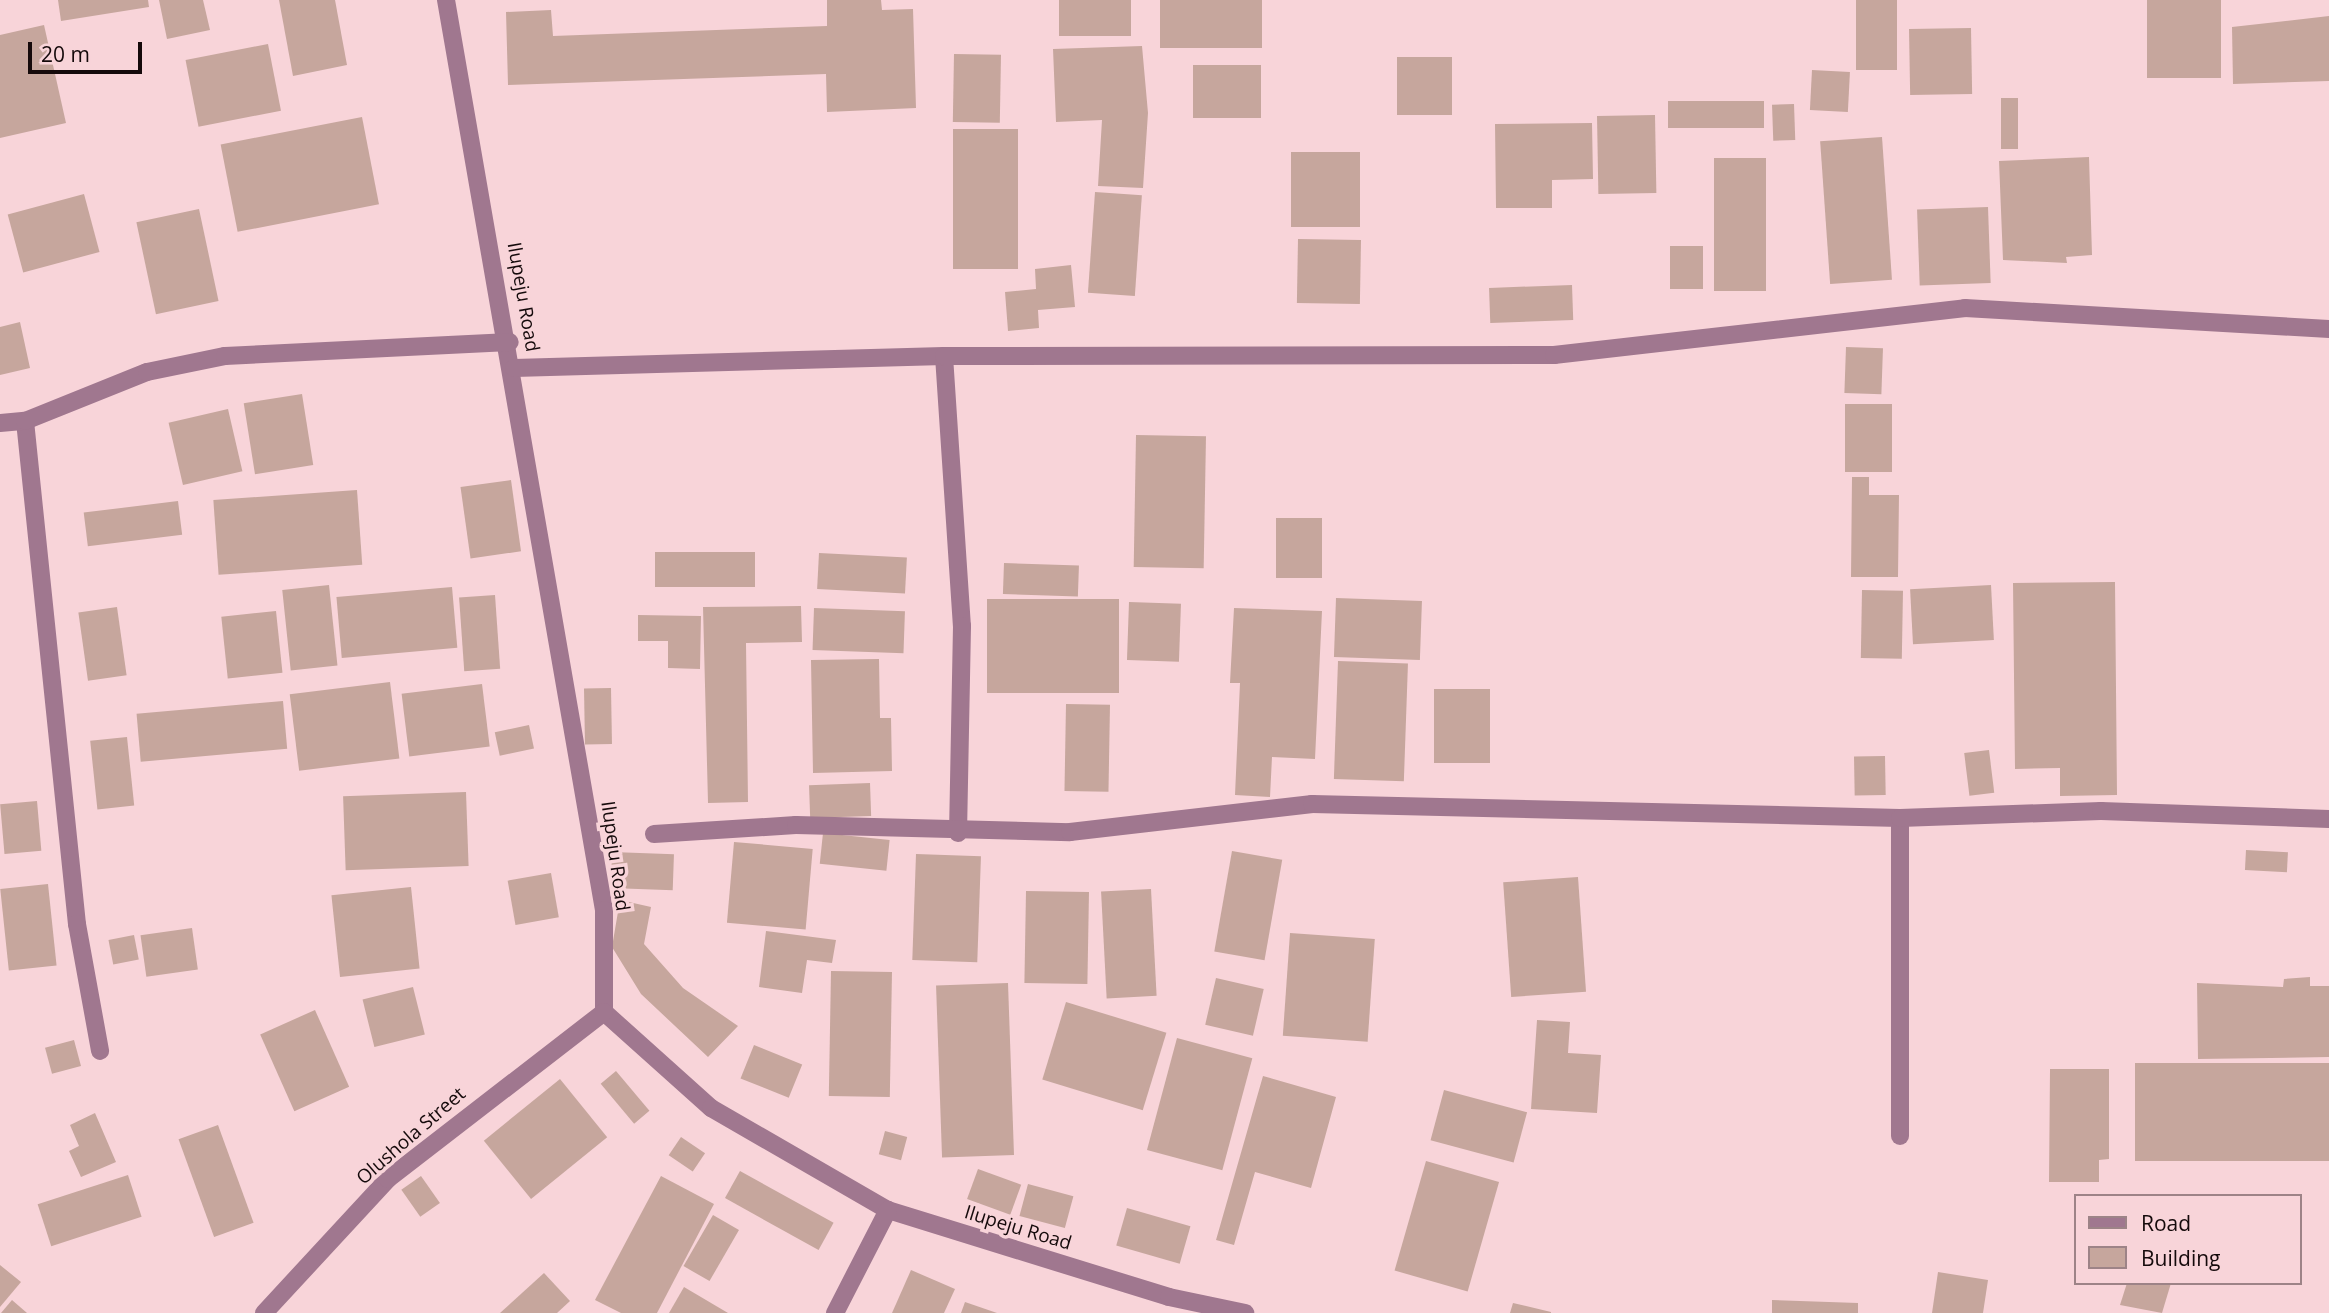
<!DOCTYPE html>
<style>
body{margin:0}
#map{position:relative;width:2329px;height:1313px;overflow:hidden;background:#f8d4d9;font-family:"Open Sans",sans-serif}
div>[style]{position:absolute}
.building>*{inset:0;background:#c6a69d;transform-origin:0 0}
.minor>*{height:18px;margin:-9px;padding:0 9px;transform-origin:9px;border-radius:9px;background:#a0778f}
span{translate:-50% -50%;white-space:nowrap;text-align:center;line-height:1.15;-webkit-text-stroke:7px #f8d4d9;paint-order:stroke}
.street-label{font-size:19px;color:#150a0b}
.legend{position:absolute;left:2074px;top:1194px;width:228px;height:91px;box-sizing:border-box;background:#f8d4d9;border:2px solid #9d8387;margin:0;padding:9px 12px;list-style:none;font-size:21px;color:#150a0b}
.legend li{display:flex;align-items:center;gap:14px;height:35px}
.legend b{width:35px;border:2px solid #9d8387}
.scale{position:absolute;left:28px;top:42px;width:114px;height:32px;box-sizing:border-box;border:4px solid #150a0b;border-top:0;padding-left:9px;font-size:21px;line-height:24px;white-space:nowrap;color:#150a0b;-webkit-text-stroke:5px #f8d4d9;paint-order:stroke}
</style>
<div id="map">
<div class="building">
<i style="clip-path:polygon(58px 0,148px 0,149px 7px,61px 21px)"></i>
<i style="clip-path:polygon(159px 0,203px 0,210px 30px,167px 39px)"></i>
<i style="clip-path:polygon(279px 0,335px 0,347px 65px,293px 76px)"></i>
<i style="clip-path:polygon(827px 0,881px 0,882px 10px,913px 9px,916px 108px,827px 112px,826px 74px,508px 85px,506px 12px,551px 10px,553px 36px,827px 26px)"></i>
<i style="left:1059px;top:0;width:72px;height:36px"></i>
<i style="left:1160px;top:0;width:102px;height:48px"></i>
<i style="left:1856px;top:0;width:41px;height:70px"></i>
<i style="left:2147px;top:0;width:74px;height:78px"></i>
<i style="clip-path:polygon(2329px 16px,2329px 81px,2233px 84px,2232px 27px)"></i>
<i style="clip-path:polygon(44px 25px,66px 123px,0 138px,0 35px)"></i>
<i style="left:1971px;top:28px;width:66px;height:62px;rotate:89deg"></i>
<i style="left:268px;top:44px;width:68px;height:84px;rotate:79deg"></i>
<i style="clip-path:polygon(1142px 46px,1148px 113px,1143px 188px,1098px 186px,1102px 120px,1056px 122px,1053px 49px)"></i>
<i style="left:954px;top:54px;width:47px;height:68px;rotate:1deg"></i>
<i style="left:1452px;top:57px;width:58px;height:55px;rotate:90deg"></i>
<i style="left:1193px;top:65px;width:68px;height:53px"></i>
<i style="left:1812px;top:70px;width:38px;height:40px;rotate:3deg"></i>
<i style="left:2018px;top:98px;width:51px;height:17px;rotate:90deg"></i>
<i style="left:1764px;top:101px;width:27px;height:96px;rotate:90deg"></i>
<i style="left:1794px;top:104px;width:36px;height:22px;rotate:88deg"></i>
<i style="left:1655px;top:115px;width:78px;height:58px;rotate:89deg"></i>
<i style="left:362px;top:117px;width:89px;height:144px;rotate:79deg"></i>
<i style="clip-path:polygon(1592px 123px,1593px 179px,1552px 180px,1552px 208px,1496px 208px,1495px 124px)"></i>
<i style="left:953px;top:129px;width:65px;height:140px"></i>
<i style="left:1882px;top:137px;width:143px;height:62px;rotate:86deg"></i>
<i style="left:1291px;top:152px;width:69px;height:75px"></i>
<i style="clip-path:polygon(2089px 157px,2092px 255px,2066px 257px,2067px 263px,2003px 260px,1999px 161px)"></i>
<i style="left:1714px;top:158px;width:52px;height:133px"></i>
<i style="left:1095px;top:192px;width:47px;height:101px;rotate:4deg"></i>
<i style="left:84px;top:194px;width:60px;height:79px;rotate:75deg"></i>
<i style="left:1988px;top:207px;width:76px;height:71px;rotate:88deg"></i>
<i style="left:199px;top:209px;width:94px;height:64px;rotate:78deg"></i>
<i style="left:1298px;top:239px;width:63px;height:64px;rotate:1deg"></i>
<i style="left:1670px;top:246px;width:33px;height:43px"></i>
<i style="clip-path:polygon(1071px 265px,1075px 307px,1038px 310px,1039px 328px,1008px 331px,1005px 292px,1036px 289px,1035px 269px)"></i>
<i style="left:1572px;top:285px;width:35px;height:83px;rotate:88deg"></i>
<i style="clip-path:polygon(20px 322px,30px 368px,0 375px,0 327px)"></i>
<i style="left:1846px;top:347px;width:37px;height:46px;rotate:2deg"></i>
<i style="left:302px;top:394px;width:72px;height:59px;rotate:81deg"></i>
<i style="left:1845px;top:404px;width:47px;height:68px"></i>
<i style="left:228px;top:409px;width:64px;height:61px;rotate:77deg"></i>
<i style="left:1136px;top:435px;width:70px;height:132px;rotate:1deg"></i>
<i style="clip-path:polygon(1852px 477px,1869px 477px,1869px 495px,1899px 495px,1898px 577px,1851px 577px)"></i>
<i style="left:511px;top:480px;width:72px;height:51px;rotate:82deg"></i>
<i style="left:357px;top:490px;width:75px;height:144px;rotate:86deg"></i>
<i style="left:178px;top:501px;width:34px;height:95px;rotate:83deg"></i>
<i style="left:1276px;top:518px;width:46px;height:60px"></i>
<i style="left:655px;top:552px;width:100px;height:35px"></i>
<i style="left:819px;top:553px;width:88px;height:36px;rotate:3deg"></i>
<i style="left:1004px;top:563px;width:75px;height:31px;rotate:2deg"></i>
<i style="clip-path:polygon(2115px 582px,2117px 795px,2060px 796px,2060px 768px,2015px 769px,2013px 583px)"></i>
<i style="left:329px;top:585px;width:81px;height:47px;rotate:84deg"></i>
<i style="left:1991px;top:585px;width:55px;height:81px;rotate:87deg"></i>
<i style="left:452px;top:587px;width:61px;height:116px;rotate:85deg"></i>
<i style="left:1862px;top:590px;width:41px;height:68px;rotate:1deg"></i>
<i style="left:495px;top:595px;width:74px;height:36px;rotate:86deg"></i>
<i style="left:1336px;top:598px;width:86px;height:59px;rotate:2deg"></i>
<i style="left:987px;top:599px;width:132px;height:94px"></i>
<i style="left:1129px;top:602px;width:52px;height:58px;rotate:2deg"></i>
<i style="clip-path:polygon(801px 606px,802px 642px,746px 643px,748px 802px,708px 803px,703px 607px)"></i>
<i style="left:117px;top:607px;width:69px;height:39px;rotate:82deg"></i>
<i style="left:814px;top:608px;width:91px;height:42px;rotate:2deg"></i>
<i style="clip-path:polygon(1234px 608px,1322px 611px,1315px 759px,1272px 757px,1270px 797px,1235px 795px,1240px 683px,1230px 683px)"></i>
<i style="left:276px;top:611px;width:62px;height:55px;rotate:84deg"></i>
<i style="clip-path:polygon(638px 615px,701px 616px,700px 669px,668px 668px,668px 641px,638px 641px)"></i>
<i style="clip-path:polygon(879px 659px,880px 718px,891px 718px,892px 771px,813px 773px,811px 660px)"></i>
<i style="left:1338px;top:661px;width:70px;height:118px;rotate:2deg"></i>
<i style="left:390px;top:682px;width:77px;height:101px;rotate:83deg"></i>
<i style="left:482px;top:684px;width:63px;height:81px;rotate:83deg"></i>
<i style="left:611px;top:688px;width:56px;height:27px;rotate:89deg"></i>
<i style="left:1434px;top:689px;width:56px;height:74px"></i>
<i style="left:283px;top:701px;width:48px;height:147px;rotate:85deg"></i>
<i style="left:1066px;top:704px;width:44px;height:87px;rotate:1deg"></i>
<i style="left:529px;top:725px;width:24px;height:35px;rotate:78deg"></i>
<i style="left:127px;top:737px;width:69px;height:37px;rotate:84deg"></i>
<i style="left:1989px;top:750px;width:43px;height:25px;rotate:83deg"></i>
<i style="left:1885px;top:756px;width:39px;height:31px;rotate:89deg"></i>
<i style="left:870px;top:783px;width:33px;height:61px;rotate:88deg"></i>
<i style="left:466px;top:792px;width:74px;height:123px;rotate:88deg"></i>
<i style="left:37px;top:801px;width:50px;height:37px;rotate:85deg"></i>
<i style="left:823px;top:833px;width:67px;height:31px;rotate:6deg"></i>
<i style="left:734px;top:842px;width:79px;height:81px;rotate:5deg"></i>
<i style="left:2246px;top:850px;width:42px;height:20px;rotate:3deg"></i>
<i style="left:1232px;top:851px;width:51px;height:102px;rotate:10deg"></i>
<i style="left:612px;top:852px;width:62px;height:36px;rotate:2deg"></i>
<i style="left:916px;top:854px;width:65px;height:106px;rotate:2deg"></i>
<i style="left:551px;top:873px;width:45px;height:44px;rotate:80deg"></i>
<i style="left:1578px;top:877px;width:115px;height:75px;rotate:86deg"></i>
<i style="left:48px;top:884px;width:82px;height:48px;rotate:84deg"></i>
<i style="left:411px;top:887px;width:82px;height:80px;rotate:84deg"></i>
<i style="left:1151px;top:889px;width:107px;height:50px;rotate:87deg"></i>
<i style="left:1026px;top:891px;width:63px;height:92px;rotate:1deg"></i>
<i style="clip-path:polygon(620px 900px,651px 907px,644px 944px,683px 988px,738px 1026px,708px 1057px,641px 994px,612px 947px)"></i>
<i style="left:192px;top:928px;width:42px;height:52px;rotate:82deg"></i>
<i style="clip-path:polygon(766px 931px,836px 940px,832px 963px,807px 960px,802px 993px,759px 987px)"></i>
<i style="left:1290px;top:933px;width:85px;height:103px;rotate:4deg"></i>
<i style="left:134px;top:935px;width:25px;height:26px;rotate:79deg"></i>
<i style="left:831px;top:971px;width:61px;height:125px;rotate:1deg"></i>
<i style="clip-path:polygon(2310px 977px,2310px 986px,2329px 986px,2329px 1057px,2198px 1059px,2197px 983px,2283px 987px,2284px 979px)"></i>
<i style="left:1216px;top:978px;width:49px;height:48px;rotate:13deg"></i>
<i style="left:1008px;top:983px;width:172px;height:72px;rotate:88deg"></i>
<i style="left:413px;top:987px;width:49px;height:52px;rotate:76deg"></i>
<i style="left:1066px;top:1002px;width:105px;height:81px;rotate:17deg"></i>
<i style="left:315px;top:1010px;width:84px;height:60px;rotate:66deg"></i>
<i style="clip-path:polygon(1537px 1020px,1570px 1022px,1568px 1053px,1601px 1055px,1597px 1113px,1531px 1109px)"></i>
<i style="left:1177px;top:1038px;width:78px;height:116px;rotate:15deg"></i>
<i style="left:74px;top:1040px;width:27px;height:30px;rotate:75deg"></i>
<i style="left:754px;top:1045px;width:52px;height:36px;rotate:22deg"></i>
<i style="left:2329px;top:1063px;width:98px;height:194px;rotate:90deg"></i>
<i style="clip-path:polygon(2050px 1069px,2109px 1069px,2109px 1159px,2099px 1160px,2099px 1182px,2049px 1182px)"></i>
<i style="left:616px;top:1071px;width:52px;height:20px;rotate:50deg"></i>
<i style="clip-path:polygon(1263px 1076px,1336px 1097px,1311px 1188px,1255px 1172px,1234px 1245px,1216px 1240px)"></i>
<i style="left:560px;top:1079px;width:75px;height:98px;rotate:51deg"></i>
<i style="left:1444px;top:1090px;width:86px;height:52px;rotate:15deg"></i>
<i style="clip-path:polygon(95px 1113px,116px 1162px,81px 1177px,69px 1151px,79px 1146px,70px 1125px)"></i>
<i style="left:218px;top:1125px;width:104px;height:42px;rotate:70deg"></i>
<i style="left:885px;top:1131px;width:23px;height:24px;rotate:15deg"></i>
<i style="left:681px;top:1137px;width:29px;height:22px;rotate:34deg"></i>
<i style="left:1426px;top:1161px;width:76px;height:114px;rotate:16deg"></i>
<i style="left:978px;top:1169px;width:46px;height:32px;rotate:20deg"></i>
<i style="left:740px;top:1171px;width:107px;height:31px;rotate:29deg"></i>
<i style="left:128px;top:1175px;width:44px;height:95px;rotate:72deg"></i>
<i style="left:421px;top:1176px;width:33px;height:24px;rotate:55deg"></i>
<i style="clip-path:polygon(661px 1176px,714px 1204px,657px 1313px,621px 1313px,595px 1300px)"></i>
<i style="left:1028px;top:1184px;width:47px;height:33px;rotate:15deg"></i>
<i style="left:1127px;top:1208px;width:66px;height:39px;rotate:16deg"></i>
<i style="left:713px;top:1215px;width:30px;height:59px;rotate:30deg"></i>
<i style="clip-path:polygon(0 1265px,21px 1282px,0 1307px)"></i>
<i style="clip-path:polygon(911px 1270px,955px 1289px,944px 1313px,892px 1313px)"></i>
<i style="clip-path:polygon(1938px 1272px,1988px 1280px,1983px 1313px,1932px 1313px)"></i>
<i style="clip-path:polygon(544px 1273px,570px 1301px,557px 1313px,500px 1313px)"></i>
<i style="clip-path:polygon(2127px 1283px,2171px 1283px,2162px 1313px,2120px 1305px)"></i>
<i style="clip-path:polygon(684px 1287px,728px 1313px,669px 1313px)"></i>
<i style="clip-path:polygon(12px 1300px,27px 1313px,1px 1313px)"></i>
<i style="clip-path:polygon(1772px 1300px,1858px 1303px,1858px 1313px,1772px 1313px)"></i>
<i style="clip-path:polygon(965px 1302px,997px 1313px,961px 1313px)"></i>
<i style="clip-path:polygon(1513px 1303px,1551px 1312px,1551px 1313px,1510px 1313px)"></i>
</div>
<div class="minor">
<i style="left:446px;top:0;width:924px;rotate:80.15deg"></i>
<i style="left:604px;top:910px;width:102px;rotate:90deg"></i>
<i style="left:604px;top:1012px;width:144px;rotate:41.9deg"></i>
<i style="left:711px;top:1108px;width:204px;rotate:30deg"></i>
<i style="left:888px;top:1210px;width:294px;rotate:17.2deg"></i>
<i style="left:1169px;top:1297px;width:78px;rotate:11.9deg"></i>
<i style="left:944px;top:356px;width:271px;rotate:86.2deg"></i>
<i style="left:962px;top:626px;width:207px;rotate:91.1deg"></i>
<i style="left:514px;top:368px;width:430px;rotate:-1.6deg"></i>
<i style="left:944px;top:356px;width:610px;rotate:-0.09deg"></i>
<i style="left:1554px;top:355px;width:414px;rotate:-6.5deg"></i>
<i style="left:1965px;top:308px;width:365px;rotate:3.3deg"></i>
<i style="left:25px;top:421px;width:506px;rotate:84.1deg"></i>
<i style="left:77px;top:924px;width:129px;rotate:79.7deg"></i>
<i style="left:0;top:423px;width:25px;rotate:-5deg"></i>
<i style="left:25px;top:421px;width:131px;rotate:-21.9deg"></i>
<i style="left:147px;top:372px;width:80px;rotate:-11.6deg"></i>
<i style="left:225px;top:356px;width:285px;rotate:-2.8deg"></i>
<i style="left:654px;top:834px;width:142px;rotate:-3.6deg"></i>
<i style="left:796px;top:825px;width:274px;rotate:1.5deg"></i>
<i style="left:1070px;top:832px;width:244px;rotate:-6.6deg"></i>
<i style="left:1312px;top:804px;width:588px;rotate:1.36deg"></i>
<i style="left:1900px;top:1136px;width:318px;rotate:-90deg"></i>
<i style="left:1900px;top:818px;width:201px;rotate:-2deg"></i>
<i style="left:2101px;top:811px;width:228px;rotate:2deg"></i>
<i style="left:264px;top:1313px;width:183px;rotate:-47.2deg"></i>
<i style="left:388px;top:1179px;width:273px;rotate:-37.7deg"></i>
<i style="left:835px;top:1313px;width:116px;rotate:-62.8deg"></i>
</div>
<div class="street-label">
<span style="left:523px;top:297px;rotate:80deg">Ilupeju Road</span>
<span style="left:615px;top:856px;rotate:82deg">Ilupeju Road</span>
<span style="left:411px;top:1136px;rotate:-41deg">Olushola Street</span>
<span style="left:1018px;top:1228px;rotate:17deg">Ilupeju Road</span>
</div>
<ul class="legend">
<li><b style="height:9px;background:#a0778f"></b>Road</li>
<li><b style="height:19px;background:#c6a69d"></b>Building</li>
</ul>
<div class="scale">20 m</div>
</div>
